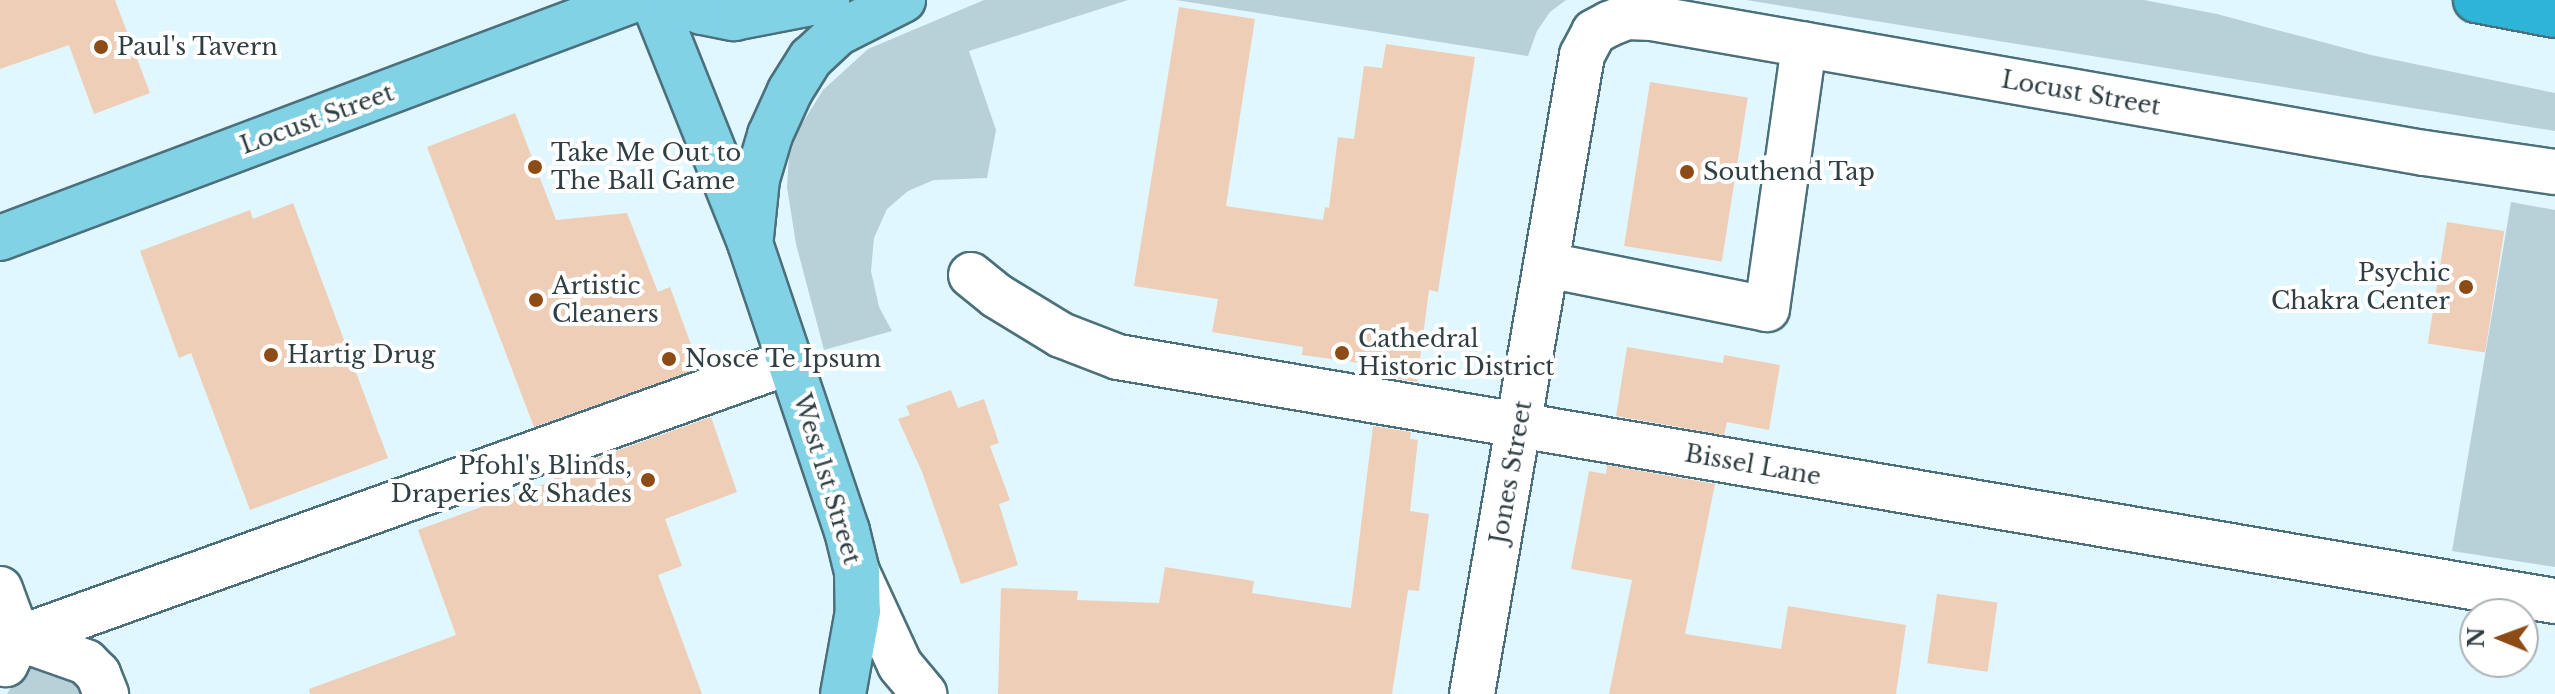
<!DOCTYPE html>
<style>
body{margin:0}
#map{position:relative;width:2555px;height:694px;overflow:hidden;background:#e0f7ff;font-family:"Libre Baskerville",serif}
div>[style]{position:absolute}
.green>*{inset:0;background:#b8d1d9}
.building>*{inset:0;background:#efceb8;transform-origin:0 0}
.roads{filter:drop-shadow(2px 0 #4c707b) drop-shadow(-2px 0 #4c707b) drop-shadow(0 2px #4c707b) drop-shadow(0 -2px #4c707b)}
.minor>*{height:44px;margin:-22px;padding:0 22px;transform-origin:22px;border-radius:22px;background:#fff}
.major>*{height:44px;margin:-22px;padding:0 22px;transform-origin:22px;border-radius:22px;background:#82d2e6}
.highway>*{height:44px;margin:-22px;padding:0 22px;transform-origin:22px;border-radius:22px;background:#2eb4d6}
.dots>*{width:22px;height:22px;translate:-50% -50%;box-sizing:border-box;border:4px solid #fff;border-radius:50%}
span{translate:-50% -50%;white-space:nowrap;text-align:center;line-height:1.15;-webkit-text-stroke:8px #fff;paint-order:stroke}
.poi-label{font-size:24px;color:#2f3f44}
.left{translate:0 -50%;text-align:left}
.right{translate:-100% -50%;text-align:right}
.street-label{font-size:24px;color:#2f3f44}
.north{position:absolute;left:2459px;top:598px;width:80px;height:80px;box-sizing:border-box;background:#fff;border:2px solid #acb2b4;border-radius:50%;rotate:271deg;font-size:22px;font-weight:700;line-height:32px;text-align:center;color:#2f3f44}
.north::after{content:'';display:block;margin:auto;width:28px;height:36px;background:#8d4c16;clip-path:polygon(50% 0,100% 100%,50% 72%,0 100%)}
</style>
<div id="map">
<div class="green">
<i style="clip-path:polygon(984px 0,1128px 0,969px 51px,996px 130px,987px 178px,934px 180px,908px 191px,887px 209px,874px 238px,871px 271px,879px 307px,892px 331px,824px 350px,796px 244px,787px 187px,789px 156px,798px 130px,823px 90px,868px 49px)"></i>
<i style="clip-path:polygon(1176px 0,1566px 0,1550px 12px,1537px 31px,1528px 56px)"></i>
<i style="clip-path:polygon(1746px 0,2144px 0,2217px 14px,2371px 55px,2555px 93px,2555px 131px)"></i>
<i style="clip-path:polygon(2511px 202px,2555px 210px,2555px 567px,2452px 551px)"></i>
<i style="clip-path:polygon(46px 664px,74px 674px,86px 694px,7px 694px,16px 679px,30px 668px)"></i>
</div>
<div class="building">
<i style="clip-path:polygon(0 0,115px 0,150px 93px,94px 114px,69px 45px,0 69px)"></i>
<i style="clip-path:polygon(1179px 7px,1255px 19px,1226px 206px,1323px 220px,1325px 207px,1329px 208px,1338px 137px,1354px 139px,1364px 66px,1382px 68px,1386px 44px,1475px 57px,1438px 292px,1429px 290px,1417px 382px,1380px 376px,1382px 366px,1302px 355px,1303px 347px,1212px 332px,1218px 299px,1134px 286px)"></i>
<i style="left:1650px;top:82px;width:99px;height:166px;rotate:9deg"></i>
<i style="clip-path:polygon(515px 113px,556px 220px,627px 213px,658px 292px,670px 287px,693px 350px,688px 352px,694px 370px,534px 427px,427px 147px)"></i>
<i style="clip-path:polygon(293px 203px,388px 458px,250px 510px,191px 353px,179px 358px,140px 251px,250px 210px,253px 219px)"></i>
<i style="left:2447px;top:222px;width:58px;height:123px;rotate:9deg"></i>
<i style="clip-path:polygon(1627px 347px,1723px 363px,1724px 355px,1780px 365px,1769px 430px,1727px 422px,1724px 435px,1616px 416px)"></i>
<i style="clip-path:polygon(951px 390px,958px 408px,984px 399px,999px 443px,990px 446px,1010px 500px,999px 504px,1018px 565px,961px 584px,922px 472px,898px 419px,910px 415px,906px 406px)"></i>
<i style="clip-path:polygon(711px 417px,737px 492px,665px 519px,682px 566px,658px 575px,702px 694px,310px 694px,309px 689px,456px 635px,418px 530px,555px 480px,552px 474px)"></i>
<i style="clip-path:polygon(1373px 426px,1411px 432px,1410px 439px,1418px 440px,1410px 511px,1429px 514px,1419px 591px,1408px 590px,1392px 694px,998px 694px,1001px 588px,1078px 591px,1077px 600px,1159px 603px,1165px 567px,1254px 581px,1252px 593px,1351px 608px)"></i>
<i style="clip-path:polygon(1607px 465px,1715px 484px,1685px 634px,1781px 649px,1788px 606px,1906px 625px,1896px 694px,1609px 694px,1632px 580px,1571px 569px,1589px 471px,1606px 474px)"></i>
<i style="left:1937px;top:594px;width:61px;height:70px;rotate:8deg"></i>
</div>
<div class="roads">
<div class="minor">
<i style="left:1547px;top:265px;width:224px;rotate:11.3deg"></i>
<i style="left:1767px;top:309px;width:267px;rotate:-82deg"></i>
<i style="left:971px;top:275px;width:33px;rotate:39deg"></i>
<i style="left:997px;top:296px;width:75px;rotate:31.4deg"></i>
<i style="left:1061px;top:335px;width:61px;rotate:21.1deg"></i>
<i style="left:1118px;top:357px;width:1458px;rotate:9.64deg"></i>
<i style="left:857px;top:572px;width:102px;rotate:65.2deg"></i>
<i style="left:900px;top:665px;width:38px;rotate:50deg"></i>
<i style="left:0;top:589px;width:52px;rotate:69.8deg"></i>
<i style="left:18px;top:638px;width:29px;rotate:115deg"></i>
<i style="left:18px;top:638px;width:72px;rotate:19.4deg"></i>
<i style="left:86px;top:662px;width:17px;rotate:45deg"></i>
<i style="left:98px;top:674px;width:22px;rotate:68deg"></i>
<i style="left:0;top:645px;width:838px;rotate:-19.73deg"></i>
<i style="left:1472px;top:694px;width:648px;rotate:-80.23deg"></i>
<i style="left:1582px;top:55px;width:26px;rotate:-62deg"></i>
<i style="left:1594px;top:32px;width:17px;rotate:-28deg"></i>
<i style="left:1609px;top:24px;width:18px;rotate:-22deg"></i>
<i style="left:1626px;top:17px;width:26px;rotate:2deg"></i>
<i style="left:1652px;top:18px;width:784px;rotate:9.92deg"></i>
<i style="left:2424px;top:153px;width:132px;rotate:8.3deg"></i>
</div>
<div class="major">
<i style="left:653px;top:0;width:262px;rotate:68.2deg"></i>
<i style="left:750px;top:243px;width:304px;rotate:71.4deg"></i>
<i style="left:847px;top:531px;width:42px;rotate:76.3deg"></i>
<i style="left:857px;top:572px;width:39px;rotate:89deg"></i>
<i style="left:858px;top:611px;width:84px;rotate:100.2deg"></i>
<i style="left:669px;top:0;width:35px;rotate:20deg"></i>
<i style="left:702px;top:12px;width:33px;rotate:11deg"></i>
<i style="left:734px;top:18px;width:95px;rotate:-11deg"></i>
<i style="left:751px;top:237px;width:58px;rotate:-84.1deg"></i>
<i style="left:757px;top:179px;width:46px;rotate:-73.5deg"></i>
<i style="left:770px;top:135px;width:48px;rotate:-65.6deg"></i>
<i style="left:790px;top:91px;width:39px;rotate:-58deg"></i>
<i style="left:811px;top:58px;width:37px;rotate:-43deg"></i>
<i style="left:838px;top:33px;width:73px;rotate:-26.9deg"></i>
<i style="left:0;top:238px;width:676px;rotate:-20.61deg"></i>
</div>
<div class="highway">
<i style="left:2476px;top:0;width:80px;rotate:10.8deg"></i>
</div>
</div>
<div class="dots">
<i style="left:101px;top:47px;background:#8d4c16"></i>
<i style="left:535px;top:167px;background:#8d4c16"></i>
<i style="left:1687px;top:172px;background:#8d4c16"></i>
<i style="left:2466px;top:287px;background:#8d4c16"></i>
<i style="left:536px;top:300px;background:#8d4c16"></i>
<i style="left:1342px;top:353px;background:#8d4c16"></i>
<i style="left:271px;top:355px;background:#8d4c16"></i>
<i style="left:669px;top:359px;background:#8d4c16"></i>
<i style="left:648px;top:480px;background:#8d4c16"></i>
</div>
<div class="poi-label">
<span class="left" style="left:117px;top:47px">Paul's Tavern</span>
<span class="left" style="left:551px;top:167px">Take Me Out to<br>The Ball Game</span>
<span class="left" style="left:1703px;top:172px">Southend Tap</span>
<span class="right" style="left:2450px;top:287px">Psychic<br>Chakra Center</span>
<span class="left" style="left:552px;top:300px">Artistic<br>Cleaners</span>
<span class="left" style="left:1358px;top:353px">Cathedral<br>Historic District</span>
<span class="left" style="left:287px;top:355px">Hartig Drug</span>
<span class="left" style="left:685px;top:359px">Nosce Te Ipsum</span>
<span class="right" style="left:632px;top:480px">Pfohl's Blinds,<br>Draperies &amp; Shades</span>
</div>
<div class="street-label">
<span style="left:2081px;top:93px;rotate:10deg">Locust Street</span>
<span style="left:317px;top:119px;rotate:-20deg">Locust Street</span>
<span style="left:1753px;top:465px;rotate:10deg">Bissel Lane</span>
<span style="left:1511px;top:472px;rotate:-80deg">Jones Street</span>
<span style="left:827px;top:479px;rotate:73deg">West 1st Street</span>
</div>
<div class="north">N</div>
</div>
